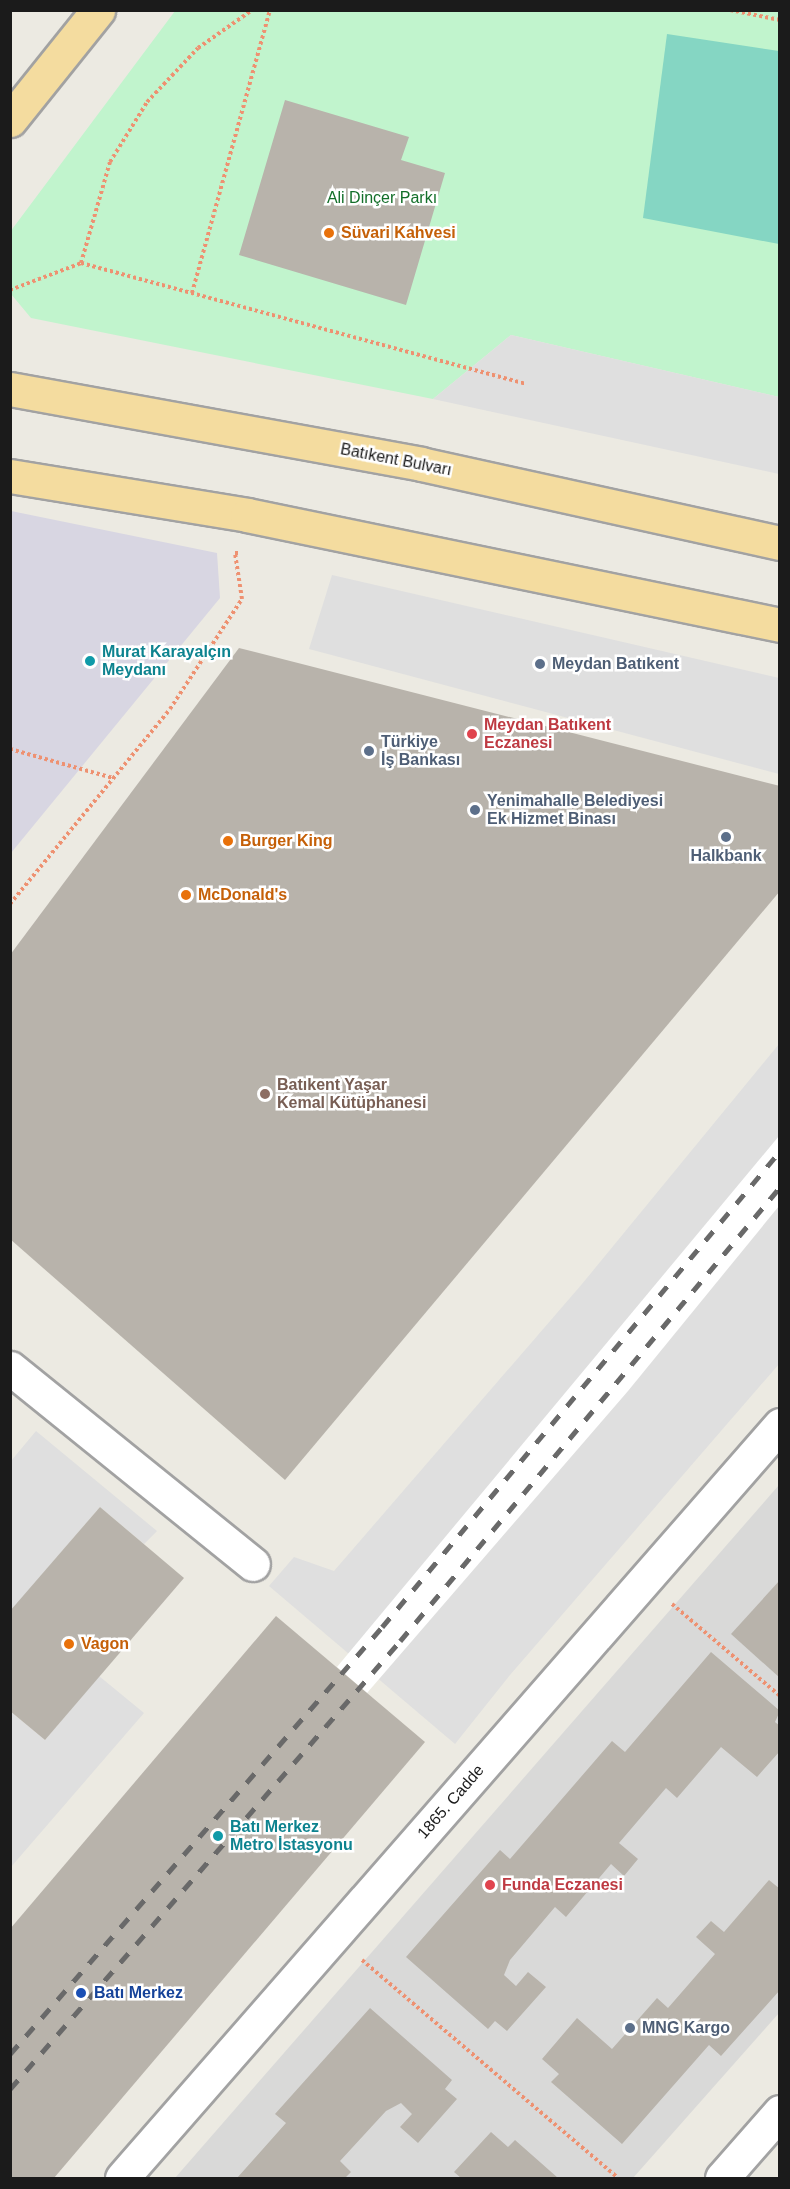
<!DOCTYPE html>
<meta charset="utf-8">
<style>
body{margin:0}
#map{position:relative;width:790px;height:2189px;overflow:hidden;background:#eceae2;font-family:Arial,sans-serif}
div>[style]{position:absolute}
.residential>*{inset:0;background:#d9d9d8}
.park>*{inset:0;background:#c1f4cd}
.pitch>*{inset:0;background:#85d6c3}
.parking>*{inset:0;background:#dfdfdf}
.plaza>*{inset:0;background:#d8d6e2}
.pier>*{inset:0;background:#fff}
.building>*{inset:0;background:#b8b3ab}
.path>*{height:4px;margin-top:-2px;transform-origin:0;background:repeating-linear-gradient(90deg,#ee9171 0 3px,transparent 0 6px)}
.roads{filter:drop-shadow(2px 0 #a2a2a2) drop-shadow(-2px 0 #a2a2a2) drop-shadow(0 2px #a2a2a2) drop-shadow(0 -2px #a2a2a2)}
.minor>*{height:33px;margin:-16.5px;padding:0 16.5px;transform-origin:16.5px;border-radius:16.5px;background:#fff}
.tertiary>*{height:33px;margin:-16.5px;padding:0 16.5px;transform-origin:16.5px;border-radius:16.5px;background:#fff}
.primary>*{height:33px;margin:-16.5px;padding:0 16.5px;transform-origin:16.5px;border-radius:16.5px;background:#f4dc9f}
.rail>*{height:4.5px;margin-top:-2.25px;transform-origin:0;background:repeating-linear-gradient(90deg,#696969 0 12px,transparent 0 24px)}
.dots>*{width:16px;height:16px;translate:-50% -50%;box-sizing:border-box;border:3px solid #fff;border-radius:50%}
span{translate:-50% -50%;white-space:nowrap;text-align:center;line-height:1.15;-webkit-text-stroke:5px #fff;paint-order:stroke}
.park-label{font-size:16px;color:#136f29}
.food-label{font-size:16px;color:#c56008;font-weight:700}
.left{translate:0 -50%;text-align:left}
.street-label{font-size:16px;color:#1b1b1b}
.culture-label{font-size:16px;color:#0d838f;font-weight:700}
.service-label{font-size:16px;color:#4e5e75;font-weight:700}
.health-label{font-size:16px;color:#be3a42;font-weight:700}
.education-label{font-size:16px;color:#785e54;font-weight:700}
.transit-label{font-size:16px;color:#164399;font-weight:700}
.frame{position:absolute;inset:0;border:12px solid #1b1b1b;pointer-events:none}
</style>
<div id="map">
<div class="residential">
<i style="clip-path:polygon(779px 1485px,779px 2013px,633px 2178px,175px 2178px)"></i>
</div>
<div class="park">
<i style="clip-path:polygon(175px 11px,779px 11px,779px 397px,511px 335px,433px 399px,31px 318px,11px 294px,10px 232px)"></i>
</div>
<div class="pitch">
<i style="clip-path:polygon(667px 34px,779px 51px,779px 244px,643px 218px)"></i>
</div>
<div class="parking">
<i style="clip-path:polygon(511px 335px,779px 397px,779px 474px,433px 399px)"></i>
<i style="clip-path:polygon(332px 575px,779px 678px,779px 774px,309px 649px)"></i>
<i style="clip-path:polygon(779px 1044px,779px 1364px,510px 1675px,455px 1744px,269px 1586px,294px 1557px,334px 1571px,582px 1284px)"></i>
<i style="clip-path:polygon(36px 1431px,157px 1531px,144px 1544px,100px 1507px,11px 1611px,11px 1461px)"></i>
<i style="clip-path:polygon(99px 1676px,144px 1713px,11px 1867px,10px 1711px,45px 1740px)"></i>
</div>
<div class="plaza">
<i style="clip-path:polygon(11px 511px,217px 553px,220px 598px,11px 853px)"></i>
</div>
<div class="pier">
<i style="clip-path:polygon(779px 1136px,779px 1206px,628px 1391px,367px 1693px,337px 1667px)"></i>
</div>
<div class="building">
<i style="clip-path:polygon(285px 100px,409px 137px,401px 160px,445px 173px,406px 305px,239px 255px)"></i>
<i style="clip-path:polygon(239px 648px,780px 786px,780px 891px,285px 1480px,10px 1239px,10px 955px)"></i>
<i style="clip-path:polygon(100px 1507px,184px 1578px,45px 1740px,10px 1711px,10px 1611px)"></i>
<i style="clip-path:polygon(780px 1580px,780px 1678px,731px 1634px)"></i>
<i style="clip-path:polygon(276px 1616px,425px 1742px,54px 2178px,10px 2178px,10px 1929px)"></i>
<i style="clip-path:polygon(711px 1652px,780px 1711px,775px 1722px,780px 1726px,780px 1751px,757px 1777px,721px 1747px,677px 1798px,666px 1788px,619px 1843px,638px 1859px,624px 1876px,611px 1864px,566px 1917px,555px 1907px,510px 1960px,504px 1975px,516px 1986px,528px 1972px,546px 1987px,507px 2031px,495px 2021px,488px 2029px,406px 1957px,500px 1850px,510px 1859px,612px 1741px,625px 1752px)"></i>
<i style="clip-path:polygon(769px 1880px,780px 1889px,780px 1990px,721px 2056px,709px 2045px,622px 2144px,551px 2082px,559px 2074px,542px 2059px,577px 2018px,612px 2049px,657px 1998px,668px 2008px,715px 1954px,696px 1937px,711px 1921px,724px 1932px)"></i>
<i style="clip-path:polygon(370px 2008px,452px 2080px,445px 2089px,457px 2099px,418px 2143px,400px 2127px,412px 2114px,401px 2103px,386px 2111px,340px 2161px,351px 2172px,345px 2178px,237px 2178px,286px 2123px,275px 2114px)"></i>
<i style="clip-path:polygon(491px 2132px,508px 2147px,515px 2140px,558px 2178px,461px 2178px,454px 2172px)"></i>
</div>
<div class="path">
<i style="left:730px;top:10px;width:51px;rotate:11.3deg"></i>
<i style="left:81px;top:263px;width:460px;rotate:15.2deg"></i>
<i style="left:10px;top:290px;width:76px;rotate:-20.8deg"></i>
<i style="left:81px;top:263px;width:105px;rotate:-74deg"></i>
<i style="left:110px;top:162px;width:70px;rotate:-58.3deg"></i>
<i style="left:147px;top:102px;width:74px;rotate:-46.6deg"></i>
<i style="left:198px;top:48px;width:66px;rotate:-35.1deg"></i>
<i style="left:192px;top:293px;width:294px;rotate:-74.6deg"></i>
<i style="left:10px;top:749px;width:107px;rotate:15.7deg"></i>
<i style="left:10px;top:904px;width:252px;rotate:-50.6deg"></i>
<i style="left:170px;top:709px;width:131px;rotate:-56.8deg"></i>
<i style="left:242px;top:599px;width:47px;rotate:-98.7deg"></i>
<i style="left:235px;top:553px;width:5px"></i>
<i style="left:672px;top:1604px;width:142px;rotate:40.4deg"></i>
<i style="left:362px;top:1960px;width:336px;rotate:40.4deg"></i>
</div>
<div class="roads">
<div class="minor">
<i style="left:10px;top:1368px;width:312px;rotate:38.9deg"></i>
<i style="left:722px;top:2178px;width:88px;rotate:-48.7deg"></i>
</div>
<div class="tertiary">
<i style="left:122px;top:2178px;width:1000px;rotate:-48.85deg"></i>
</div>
<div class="primary">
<i style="left:10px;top:120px;width:141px;rotate:-51.3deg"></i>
<i style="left:10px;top:389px;width:418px;rotate:10.3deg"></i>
<i style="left:421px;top:464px;width:368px;rotate:12.4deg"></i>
<i style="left:10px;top:476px;width:240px;rotate:9.3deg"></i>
<i style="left:247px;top:515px;width:544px;rotate:11.66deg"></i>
</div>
</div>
<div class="rail">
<i style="left:10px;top:2054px;width:566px;rotate:-48.94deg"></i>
<i style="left:382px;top:1627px;width:620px;rotate:-50.1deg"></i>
<i style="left:10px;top:2089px;width:594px;rotate:-48.96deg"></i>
<i style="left:400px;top:1641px;width:592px;rotate:-50.07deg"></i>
</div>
<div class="dots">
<i style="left:329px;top:233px;background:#e8710a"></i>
<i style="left:90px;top:661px;background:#0f9aa8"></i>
<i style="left:540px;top:664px;background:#5c6f8a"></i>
<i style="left:472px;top:734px;background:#e0444e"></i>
<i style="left:369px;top:751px;background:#5c6f8a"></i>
<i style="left:475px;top:810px;background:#5c6f8a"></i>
<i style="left:726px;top:837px;background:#5c6f8a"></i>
<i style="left:228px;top:841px;background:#e8710a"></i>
<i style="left:186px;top:895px;background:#e8710a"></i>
<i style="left:265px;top:1094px;background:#8d6e63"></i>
<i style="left:69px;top:1644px;background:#e8710a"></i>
<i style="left:218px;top:1836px;background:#0f9aa8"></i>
<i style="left:490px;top:1885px;background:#e0444e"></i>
<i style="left:81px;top:1993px;background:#1a4fb4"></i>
<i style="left:630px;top:2028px;background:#5c6f8a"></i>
</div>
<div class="park-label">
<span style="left:382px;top:198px">Ali Dinçer Parkı</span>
</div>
<div class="food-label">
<span class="left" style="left:341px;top:233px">Süvari Kahvesi</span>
<span class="left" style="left:240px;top:841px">Burger King</span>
<span class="left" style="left:198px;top:895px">McDonald's</span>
<span class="left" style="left:81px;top:1644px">Vagon</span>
</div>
<div class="street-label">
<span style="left:396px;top:460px;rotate:11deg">Batıkent Bulvarı</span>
<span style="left:451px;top:1802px;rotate:-49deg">1865. Cadde</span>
</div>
<div class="culture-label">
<span class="left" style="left:102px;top:661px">Murat Karayalçın<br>Meydanı</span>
<span class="left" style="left:230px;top:1836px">Batı Merkez<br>Metro İstasyonu</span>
</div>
<div class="service-label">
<span class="left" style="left:552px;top:664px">Meydan Batıkent</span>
<span class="left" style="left:381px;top:751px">Türkiye<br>İş Bankası</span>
<span class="left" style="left:487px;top:810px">Yenimahalle Belediyesi<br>Ek Hizmet Binası</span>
<span style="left:726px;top:856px">Halkbank</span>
<span class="left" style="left:642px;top:2028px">MNG Kargo</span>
</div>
<div class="health-label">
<span class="left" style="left:484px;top:734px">Meydan Batıkent<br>Eczanesi</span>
<span class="left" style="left:502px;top:1885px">Funda Eczanesi</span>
</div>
<div class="education-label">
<span class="left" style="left:277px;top:1094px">Batıkent Yaşar<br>Kemal Kütüphanesi</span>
</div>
<div class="transit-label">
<span class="left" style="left:94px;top:1993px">Batı Merkez</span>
</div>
<div class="frame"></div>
</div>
